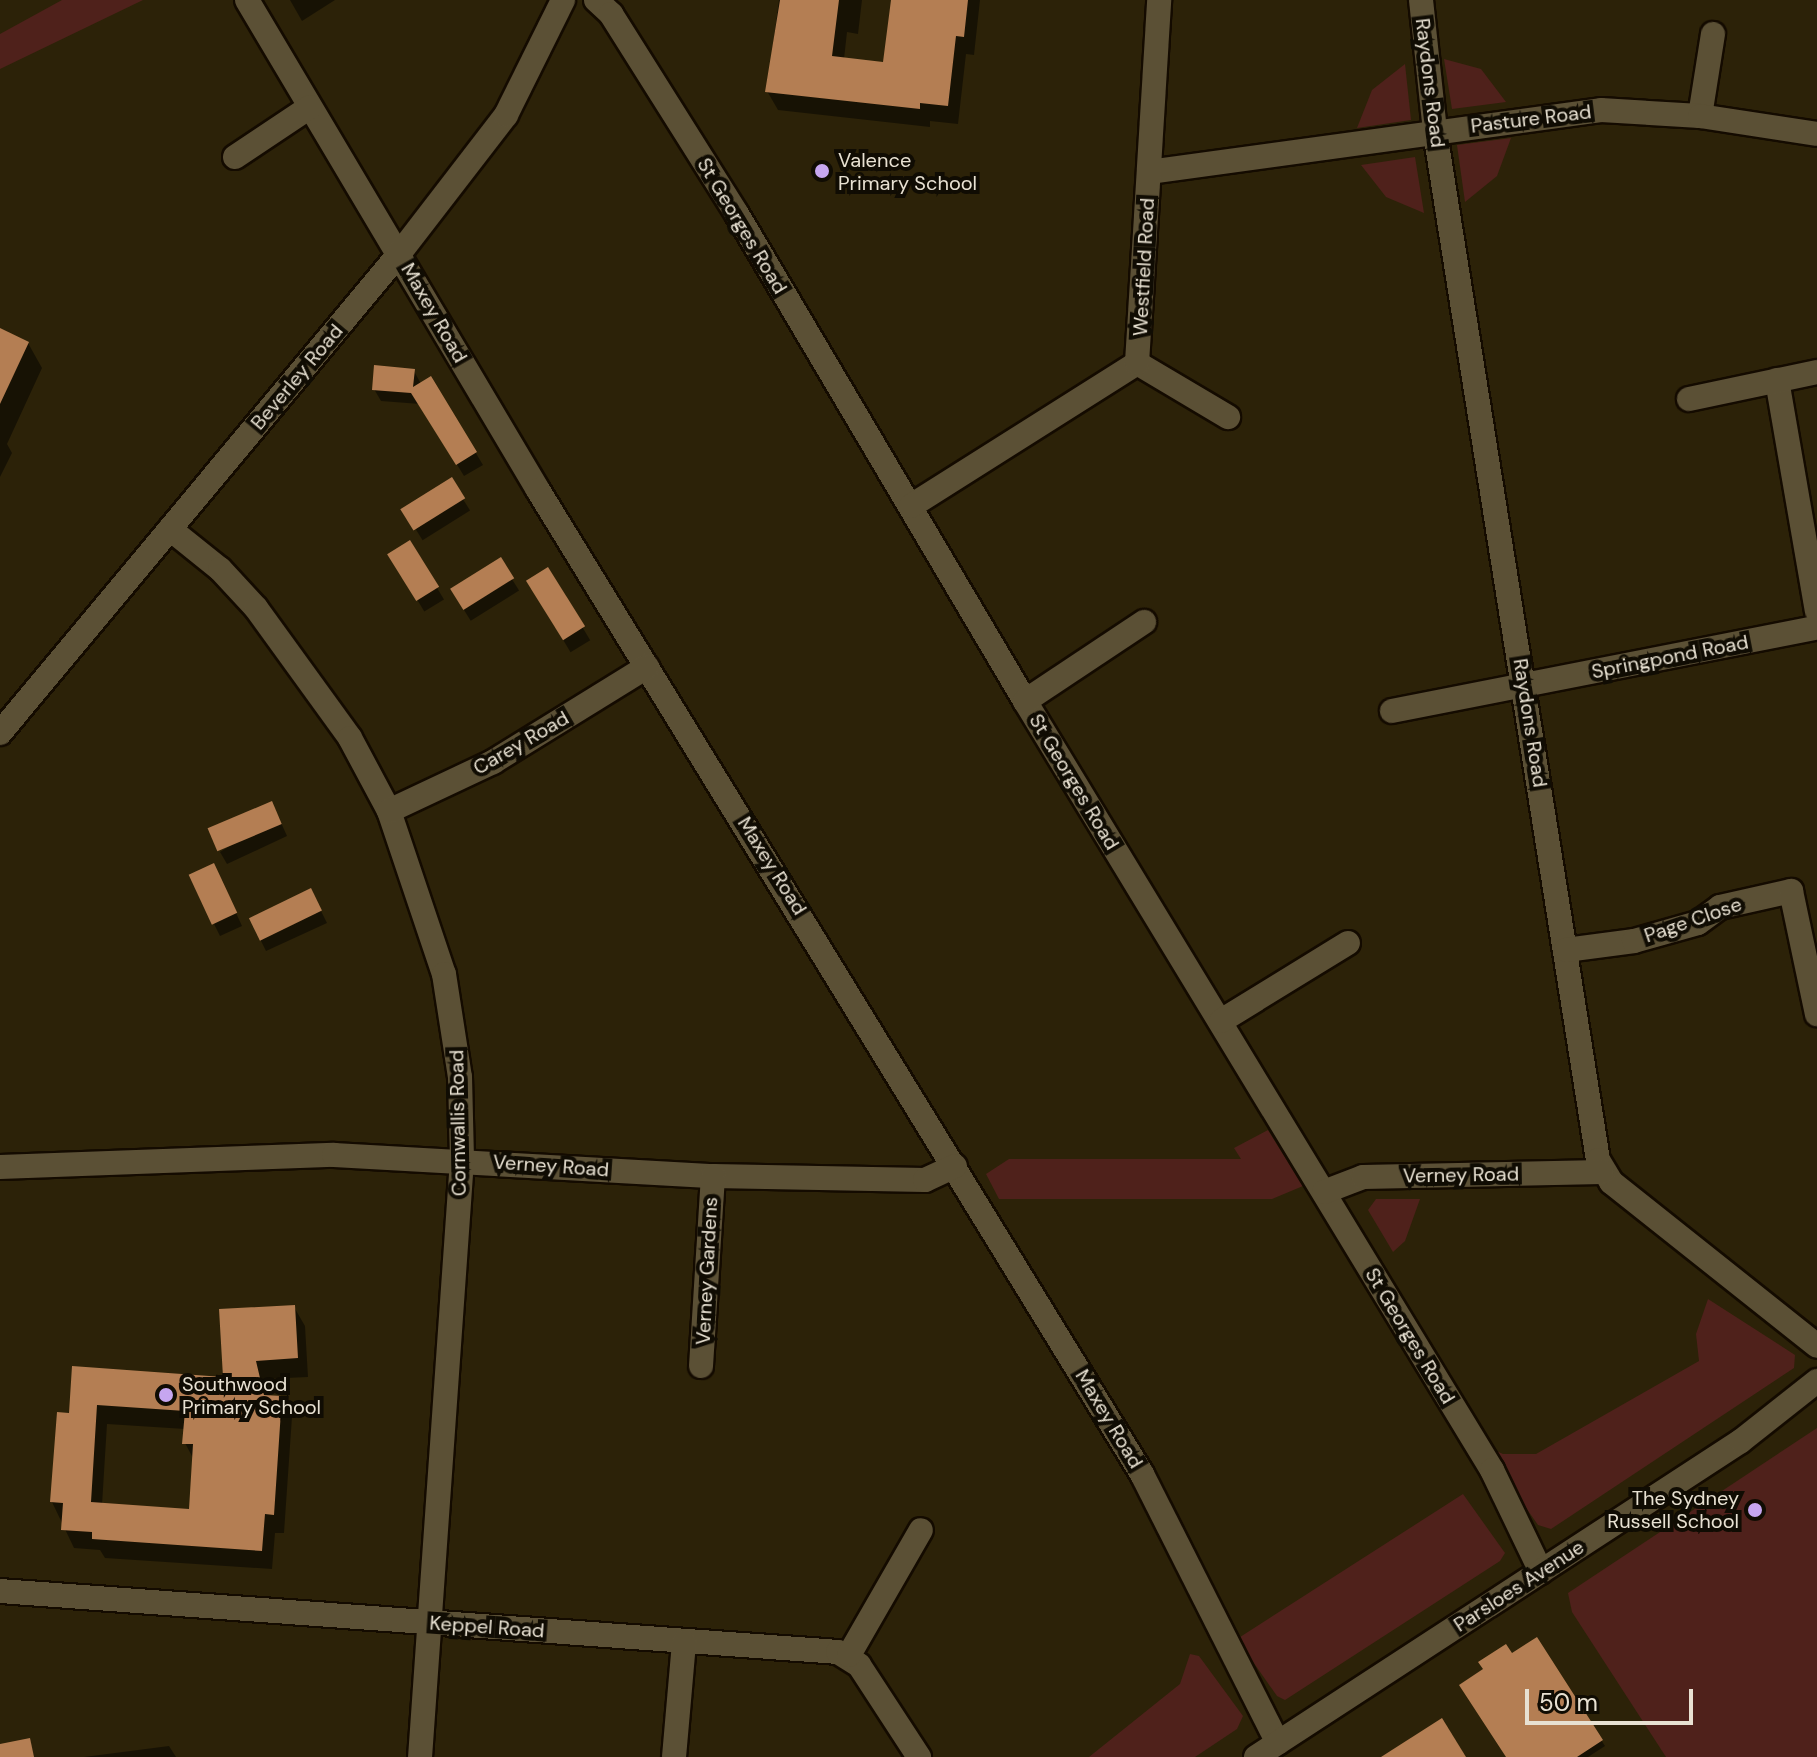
<!DOCTYPE html>
<style>
body{margin:0}
#map{position:relative;width:1817px;height:1757px;overflow:hidden;background:#2c2208;font-family:"DM Sans",sans-serif}
div>[style]{position:absolute}
.green>*{inset:0;background:#4f211b}
.shadow>*{inset:0;background:#0007;transform-origin:0 0}
.building>*{inset:0;background:#b47e53;transform-origin:0 0}
.roads{filter:drop-shadow(2px 0 #140b00) drop-shadow(-2px 0 #140b00) drop-shadow(0 2px #140b00) drop-shadow(0 -2px #140b00)}
.minor>*{height:24px;margin:-12px;padding:0 12px;transform-origin:12px;border-radius:12px;background:#5b5035}
.dots>*{width:22px;height:22px;translate:-50% -50%;box-sizing:border-box;border:4px solid #100c03;border-radius:50%}
span{translate:-50% -50%;white-space:nowrap;text-align:center;line-height:1.15;-webkit-text-stroke:8px #100c03;paint-order:stroke}
.street-label{font-size:20px;color:#e8e1d2}
.poi-label{font-size:20px;color:#e8e1d2}
.left{translate:0 -50%;text-align:left}
.right{translate:-100% -50%;text-align:right}
.scale{position:absolute;left:1525px;top:1689px;width:168px;height:36px;box-sizing:border-box;border:4px solid #e8e1d2;border-top:0;padding-left:10px;font-size:24px;line-height:28px;white-space:nowrap;color:#e8e1d2;-webkit-text-stroke:6px #100c03;paint-order:stroke}
</style>
<div id="map">
<div class="green">
<i style="clip-path:polygon(62px 0,143px 0,0 69px,0 34px)"></i>
<i style="clip-path:polygon(1444px 59px,1481px 69px,1506px 102px,1452px 109px)"></i>
<i style="clip-path:polygon(1405px 64px,1411px 120px,1357px 128px,1372px 90px)"></i>
<i style="clip-path:polygon(1511px 138px,1497px 176px,1465px 202px,1457px 145px)"></i>
<i style="clip-path:polygon(1415px 157px,1424px 213px,1386px 197px,1361px 165px)"></i>
<i style="clip-path:polygon(1268px 1130px,1303px 1186px,1272px 1199px,999px 1199px,986px 1174px,1009px 1159px,1241px 1159px,1234px 1148px)"></i>
<i style="clip-path:polygon(1376px 1199px,1420px 1199px,1405px 1241px,1393px 1252px,1368px 1210px)"></i>
<i style="clip-path:polygon(1708px 1299px,1795px 1355px,1794px 1368px,1551px 1529px,1538px 1525px,1487px 1452px,1492px 1449px,1503px 1454px,1536px 1454px,1699px 1361px,1696px 1334px)"></i>
<i style="clip-path:polygon(1817px 1428px,1817px 1757px,1666px 1757px,1572px 1612px,1568px 1593px)"></i>
<i style="clip-path:polygon(1463px 1494px,1505px 1553px,1500px 1561px,1285px 1700px,1277px 1696px,1237px 1639px)"></i>
<i style="clip-path:polygon(1190px 1654px,1199px 1656px,1243px 1716px,1237px 1729px,1195px 1757px,1089px 1757px,1180px 1684px)"></i>
</div>
<div class="shadow">
<i style="clip-path:polygon(290px 0,335px 0,302px 21px)"></i>
<i style="clip-path:polygon(779px 0,862px 0,858px 34px,847px 32px,844px 59px,885px 64px,893px 0,980px 0,974px 55px,966px 54px,958px 124px,930px 121px,930px 127px,778px 110px,767px 91px)"></i>
<i style="clip-path:polygon(0 330px,28px 343px,42px 368px,7px 444px,12px 453px,0 477px)"></i>
<i style="clip-path:polygon(414px 371px,421px 384px,431px 378px,483px 465px,464px 476px,420px 404px,381px 401px,374px 389px)"></i>
<i style="left:451px;top:480px;width:36px;height:56px;rotate:58deg"></i>
<i style="left:410px;top:543px;width:66px;height:23px;rotate:59deg"></i>
<i style="left:500px;top:560px;width:36px;height:57px;rotate:58deg"></i>
<i style="left:548px;top:570px;width:82px;height:23px;rotate:59deg"></i>
<i style="clip-path:polygon(278px 816px,287px 836px,227px 864px,220px 852px)"></i>
<i style="clip-path:polygon(220px 878px,242px 926px,220px 936px,214px 924px)"></i>
<i style="clip-path:polygon(317px 903px,327px 923px,266px 951px,260px 939px)"></i>
<i style="clip-path:polygon(evenodd,294px 1307px,305px 1326px,308px 1377px,265px 1379px,270px 1397px,281px 1398px,292px 1417px,284px 1533px,275px 1533px,272px 1569px,105px 1558px,100px 1550px,74px 1548px,52px 1502px,71px 1415px,74px 1368px,225px 1379px,294px 1307px,107px 1424px,185px 1429px,185px 1443px,194px 1460px,191px 1511px,102px 1505px,107px 1424px)"></i>
<i style="clip-path:polygon(1537px 1640px,1605px 1746px,1588px 1757px,1508px 1757px,1512px 1656px)"></i>
<i style="clip-path:polygon(169px 1746px,176px 1757px,84px 1757px)"></i>
</div>
<div class="building">
<i style="clip-path:polygon(780px 0,839px 0,832px 56px,883px 62px,891px 0,968px 0,964px 37px,956px 36px,948px 106px,920px 103px,920px 109px,765px 92px)"></i>
<i style="clip-path:polygon(0 328px,29px 342px,0 404px)"></i>
<i style="clip-path:polygon(374px 365px,415px 369px,413px 387px,431px 376px,477px 452px,456px 465px,411px 393px,372px 390px)"></i>
<i style="left:452px;top:477px;width:25px;height:61px;rotate:58deg"></i>
<i style="left:410px;top:540px;width:55px;height:27px;rotate:58deg"></i>
<i style="left:501px;top:557px;width:25px;height:60px;rotate:58deg"></i>
<i style="left:548px;top:567px;width:70px;height:26px;rotate:58deg"></i>
<i style="left:272px;top:801px;width:25px;height:70px;rotate:67deg"></i>
<i style="left:214px;top:863px;width:55px;height:28px;rotate:65deg"></i>
<i style="left:311px;top:888px;width:25px;height:69px;rotate:64deg"></i>
<i style="clip-path:polygon(evenodd,295px 1305px,298px 1358px,256px 1361px,264px 1395px,282px 1396px,274px 1515px,265px 1514px,262px 1551px,92px 1539px,92px 1532px,61px 1530px,63px 1503px,50px 1502px,57px 1412px,69px 1413px,72px 1366px,223px 1377px,219px 1309px,295px 1305px,97px 1405px,185px 1411px,182px 1444px,193px 1444px,189px 1509px,91px 1502px,97px 1405px)"></i>
<i style="clip-path:polygon(1537px 1637px,1603px 1740px,1577px 1757px,1506px 1757px,1459px 1685px,1483px 1669px,1478px 1662px,1506px 1644px,1512px 1653px)"></i>
<i style="clip-path:polygon(1442px 1718px,1466px 1757px,1381px 1757px)"></i>
<i style="clip-path:polygon(30px 1738px,34px 1757px,0 1757px,0 1744px)"></i>
</div>
<div class="roads">
<div class="minor">
<i style="left:247px;top:0;width:570px;rotate:59.29deg"></i>
<i style="left:538px;top:490px;width:1155px;rotate:58.46deg"></i>
<i style="left:1142px;top:1474px;width:301px;rotate:63.2deg"></i>
<i style="left:596px;top:0;width:21px;rotate:43deg"></i>
<i style="left:611px;top:14px;width:236px;rotate:57.8deg"></i>
<i style="left:737px;top:214px;width:566px;rotate:59.4deg"></i>
<i style="left:1025px;top:701px;width:900px;rotate:58.73deg"></i>
<i style="left:1492px;top:1470px;width:113px;rotate:64.3deg"></i>
<i style="left:1421px;top:0;width:133px;rotate:83.9deg"></i>
<i style="left:1435px;top:132px;width:1041px;rotate:80.99deg"></i>
<i style="left:1598px;top:1160px;width:26px;rotate:59deg"></i>
<i style="left:1611px;top:1182px;width:263px;rotate:38.5deg"></i>
<i style="left:1700px;top:116px;width:83px;rotate:-81deg"></i>
<i style="left:235px;top:157px;width:90px;rotate:-33.7deg"></i>
<i style="left:1149px;top:172px;width:456px;rotate:-7.8deg"></i>
<i style="left:1601px;top:110px;width:99px;rotate:3.5deg"></i>
<i style="left:1700px;top:116px;width:118px;rotate:8.7deg"></i>
<i style="left:1137px;top:363px;width:106px;rotate:30.7deg"></i>
<i style="left:1777px;top:380px;width:234px;rotate:80.2deg"></i>
<i style="left:1689px;top:399px;width:131px;rotate:-11.9deg"></i>
<i style="left:911px;top:506px;width:267px;rotate:-32.3deg"></i>
<i style="left:1137px;top:363px;width:364px;rotate:-86.5deg"></i>
<i style="left:170px;top:529px;width:64px;rotate:38.7deg"></i>
<i style="left:220px;top:569px;width:53px;rotate:47.3deg"></i>
<i style="left:256px;top:608px;width:160px;rotate:54.1deg"></i>
<i style="left:350px;top:738px;width:83px;rotate:61.9deg"></i>
<i style="left:389px;top:811px;width:172px;rotate:71.4deg"></i>
<i style="left:444px;top:974px;width:104px;rotate:81.2deg"></i>
<i style="left:460px;top:1077px;width:83px;rotate:88.6deg"></i>
<i style="left:462px;top:1160px;width:598px;rotate:94.02deg"></i>
<i style="left:1025px;top:701px;width:143px;rotate:-33.6deg"></i>
<i style="left:1392px;top:711px;width:433px;rotate:-11.1deg"></i>
<i style="left:0;top:733px;width:623px;rotate:-50.21deg"></i>
<i style="left:399px;top:254px;width:175px;rotate:-52.4deg"></i>
<i style="left:506px;top:115px;width:128px;rotate:-63.6deg"></i>
<i style="left:389px;top:811px;width:115px;rotate:-25.2deg"></i>
<i style="left:493px;top:762px;width:181px;rotate:-31.7deg"></i>
<i style="left:1566px;top:950px;width:69px;rotate:-7.5deg"></i>
<i style="left:1634px;top:941px;width:66px;rotate:-15.7deg"></i>
<i style="left:1698px;top:923px;width:27px;rotate:-36deg"></i>
<i style="left:1720px;top:907px;width:73px;rotate:-12.7deg"></i>
<i style="left:1791px;top:891px;width:126px;rotate:78.1deg"></i>
<i style="left:1221px;top:1021px;width:149px;rotate:-31.6deg"></i>
<i style="left:0;top:1167px;width:334px;rotate:-2.1deg"></i>
<i style="left:334px;top:1155px;width:380px;rotate:3.2deg"></i>
<i style="left:713px;top:1176px;width:212px;rotate:1.1deg"></i>
<i style="left:925px;top:1180px;width:33px;rotate:-25deg"></i>
<i style="left:1324px;top:1192px;width:42px;rotate:-21deg"></i>
<i style="left:1363px;top:1177px;width:239px;rotate:-1.2deg"></i>
<i style="left:701px;top:1366px;width:190px;rotate:-86.4deg"></i>
<i style="left:0;top:1591px;width:840px;rotate:4.16deg"></i>
<i style="left:838px;top:1652px;width:25px;rotate:32deg"></i>
<i style="left:859px;top:1665px;width:110px;rotate:56.9deg"></i>
<i style="left:849px;top:1655px;width:144px;rotate:-60.1deg"></i>
<i style="left:674px;top:1757px;width:115px;rotate:-85deg"></i>
<i style="left:1256px;top:1757px;width:579px;rotate:-33.09deg"></i>
<i style="left:1741px;top:1441px;width:97px;rotate:-38.3deg"></i>
</div>
</div>
<div class="dots">
<i style="left:822px;top:171px;background:#c6a6f0"></i>
<i style="left:166px;top:1395px;background:#c6a6f0"></i>
<i style="left:1755px;top:1510px;background:#c6a6f0"></i>
</div>
<div class="street-label">
<span style="left:1430px;top:83px;rotate:83deg">Raydons Road</span>
<span style="left:1531px;top:119px;rotate:-7deg">Pasture Road</span>
<span style="left:742px;top:226px;rotate:59deg">St Georges Road</span>
<span style="left:1144px;top:267px;rotate:-87deg">Westfield Road</span>
<span style="left:434px;top:313px;rotate:60deg">Maxey Road</span>
<span style="left:297px;top:377px;rotate:-50deg">Beverley Road</span>
<span style="left:1670px;top:657px;rotate:-11deg">Springpond Road</span>
<span style="left:1530px;top:723px;rotate:81deg">Raydons Road</span>
<span style="left:521px;top:743px;rotate:-30deg">Carey Road</span>
<span style="left:1074px;top:782px;rotate:59deg">St Georges Road</span>
<span style="left:772px;top:866px;rotate:58deg">Maxey Road</span>
<span style="left:1693px;top:920px;rotate:-19deg">Page Close</span>
<span style="left:458px;top:1123px;rotate:-91deg">Cornwallis Road</span>
<span style="left:551px;top:1166px;rotate:4deg">Verney Road</span>
<span style="left:1461px;top:1175px;rotate:-1deg">Verney Road</span>
<span style="left:707px;top:1271px;rotate:-87deg">Verney Gardens</span>
<span style="left:1410px;top:1336px;rotate:59deg">St Georges Road</span>
<span style="left:1109px;top:1419px;rotate:59deg">Maxey Road</span>
<span style="left:1519px;top:1586px;rotate:-33deg">Parsloes Avenue</span>
<span style="left:487px;top:1627px;rotate:4deg">Keppel Road</span>
</div>
<div class="poi-label">
<span class="left" style="left:838px;top:172px">Valence<br>Primary School</span>
<span class="left" style="left:182px;top:1396px">Southwood<br>Primary School</span>
<span class="right" style="left:1739px;top:1510px">The Sydney<br>Russell School</span>
</div>
<div class="scale">50 m</div>
</div>
